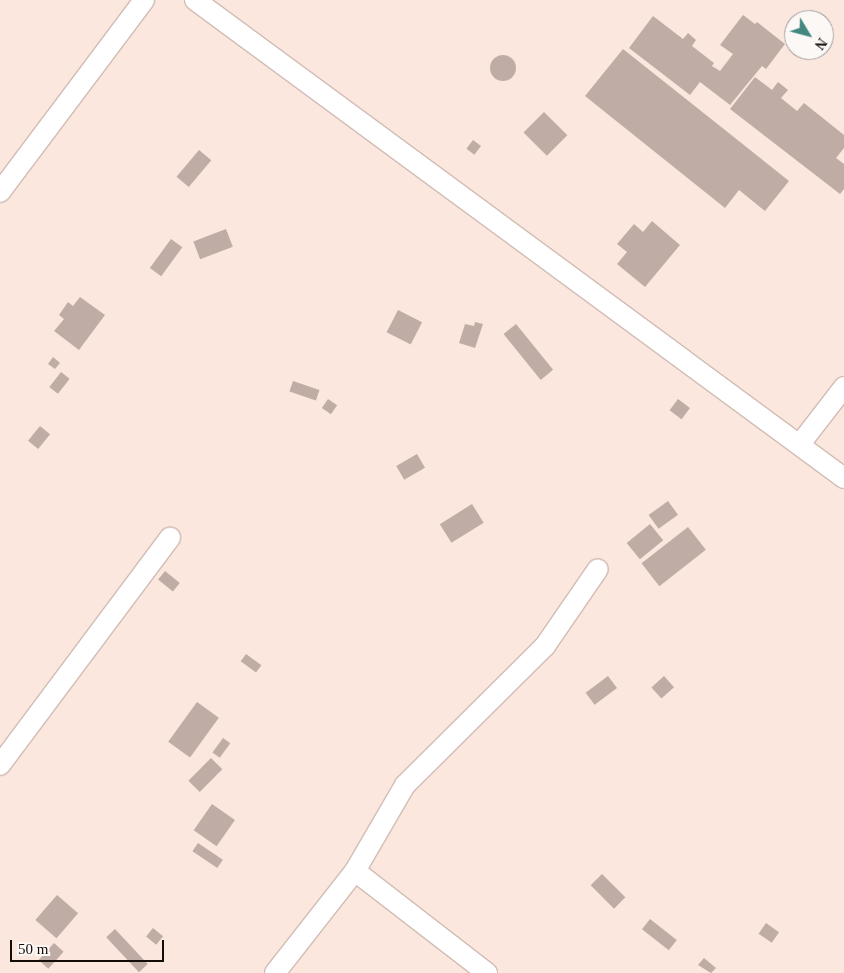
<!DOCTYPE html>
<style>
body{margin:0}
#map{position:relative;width:844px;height:973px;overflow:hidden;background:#fbe7de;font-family:Georgia,serif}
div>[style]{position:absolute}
.building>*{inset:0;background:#bfaca4;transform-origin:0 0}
.round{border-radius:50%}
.roads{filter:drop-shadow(1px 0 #d1bdb5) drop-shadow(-1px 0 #d1bdb5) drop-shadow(0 1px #d1bdb5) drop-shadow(0 -1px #d1bdb5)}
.street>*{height:20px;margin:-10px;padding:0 10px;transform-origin:10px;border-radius:10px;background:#fff}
span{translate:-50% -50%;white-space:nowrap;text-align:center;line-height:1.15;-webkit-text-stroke:4px #fcf8f6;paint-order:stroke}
.north{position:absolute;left:784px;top:10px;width:50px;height:50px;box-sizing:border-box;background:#fcf8f6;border:1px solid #9f9a98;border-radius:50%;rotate:127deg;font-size:14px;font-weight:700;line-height:20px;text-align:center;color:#130d0a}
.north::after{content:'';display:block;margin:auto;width:18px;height:22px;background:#42887f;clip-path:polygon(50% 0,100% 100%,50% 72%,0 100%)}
.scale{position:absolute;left:10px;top:940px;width:154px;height:22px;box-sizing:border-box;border:2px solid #130d0a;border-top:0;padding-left:6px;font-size:15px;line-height:18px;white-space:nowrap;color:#130d0a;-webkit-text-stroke:4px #fcf8f6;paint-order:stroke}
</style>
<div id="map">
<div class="building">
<i style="clip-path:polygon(743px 15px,755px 24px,757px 22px,785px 44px,766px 69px,762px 66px,730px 105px,700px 82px,690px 95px,629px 48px,653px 16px,683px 39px,688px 33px,696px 40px,692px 46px,714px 63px,712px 66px,720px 71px,733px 54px,720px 45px)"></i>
<i style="clip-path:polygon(623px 49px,789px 181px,765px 211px,739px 190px,725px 208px,585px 96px)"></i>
<i class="round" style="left:490px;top:55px;width:26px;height:26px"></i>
<i style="clip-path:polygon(755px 77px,772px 90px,778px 82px,788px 90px,781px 98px,797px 111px,804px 103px,844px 135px,844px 148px,836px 158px,844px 164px,844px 189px,840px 194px,730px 109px)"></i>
<i style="left:544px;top:112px;width:33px;height:29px;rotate:45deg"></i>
<i style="left:473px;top:140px;width:10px;height:11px;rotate:37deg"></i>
<i style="left:199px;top:150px;width:16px;height:35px;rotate:40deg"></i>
<i style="clip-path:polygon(652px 221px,680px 245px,645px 287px,617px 264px,627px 252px,617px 244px,634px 224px,643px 232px)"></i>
<i style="left:226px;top:229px;width:19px;height:35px;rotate:69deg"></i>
<i style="left:171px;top:239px;width:14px;height:36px;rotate:36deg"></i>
<i style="clip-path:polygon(80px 297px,105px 315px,79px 350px,54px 331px,64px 319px,59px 315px,68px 302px,73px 306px)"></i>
<i style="left:398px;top:310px;width:27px;height:25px;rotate:27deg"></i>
<i style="clip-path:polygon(475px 322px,483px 324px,475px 348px,459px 343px,465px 324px,474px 326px)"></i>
<i style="left:516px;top:324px;width:59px;height:16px;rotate:51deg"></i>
<i style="clip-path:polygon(53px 357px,60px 363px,55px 369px,48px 364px)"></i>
<i style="left:61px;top:372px;width:11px;height:19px;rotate:38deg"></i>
<i style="left:293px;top:381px;width:28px;height:11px;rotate:19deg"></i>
<i style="left:328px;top:399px;width:11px;height:11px;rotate:34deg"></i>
<i style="left:678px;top:399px;width:15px;height:14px;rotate:37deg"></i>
<i style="left:40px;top:426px;width:13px;height:19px;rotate:39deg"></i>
<i style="left:417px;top:454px;width:16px;height:24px;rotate:60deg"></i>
<i style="left:668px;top:501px;width:17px;height:24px;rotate:54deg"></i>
<i style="left:472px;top:504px;width:22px;height:38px;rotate:58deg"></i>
<i style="left:650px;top:524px;width:21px;height:30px;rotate:51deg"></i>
<i style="left:688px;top:527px;width:29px;height:59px;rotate:52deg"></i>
<i style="left:165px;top:571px;width:19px;height:11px;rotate:39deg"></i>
<i style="left:246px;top:654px;width:19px;height:9px;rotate:36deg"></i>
<i style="left:608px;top:676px;width:15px;height:28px;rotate:53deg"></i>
<i style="left:664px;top:676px;width:15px;height:17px;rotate:48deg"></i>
<i style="left:197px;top:702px;width:27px;height:49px;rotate:36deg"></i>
<i style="left:223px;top:738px;width:9px;height:18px;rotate:36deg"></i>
<i style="left:211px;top:758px;width:16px;height:32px;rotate:45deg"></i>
<i style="left:212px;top:804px;width:28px;height:32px;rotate:35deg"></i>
<i style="left:198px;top:843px;width:30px;height:10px;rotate:34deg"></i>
<i style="left:602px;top:874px;width:33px;height:16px;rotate:45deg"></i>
<i style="left:57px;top:895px;width:28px;height:33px;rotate:41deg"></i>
<i style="left:650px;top:919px;width:34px;height:13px;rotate:38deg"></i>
<i style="left:766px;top:923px;width:16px;height:13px;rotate:35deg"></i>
<i style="left:153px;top:928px;width:13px;height:11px;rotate:39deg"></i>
<i style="left:115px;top:929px;width:48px;height:12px;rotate:47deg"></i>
<i style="left:54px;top:943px;width:13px;height:23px;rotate:42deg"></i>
<i style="clip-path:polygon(704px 958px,716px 968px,711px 973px,698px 965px)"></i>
</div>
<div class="roads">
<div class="street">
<i style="left:195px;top:0;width:806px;rotate:36.37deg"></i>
<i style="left:0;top:192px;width:240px;rotate:-53.1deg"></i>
<i style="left:800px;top:444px;width:72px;rotate:-52.3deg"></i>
<i style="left:0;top:765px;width:284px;rotate:-53.2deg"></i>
<i style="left:355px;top:871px;width:99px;rotate:-59.8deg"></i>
<i style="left:405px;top:785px;width:197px;rotate:-44.8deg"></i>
<i style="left:545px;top:646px;width:93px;rotate:-55.5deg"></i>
<i style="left:275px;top:973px;width:130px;rotate:-51.9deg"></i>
<i style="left:355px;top:871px;width:167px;rotate:37.7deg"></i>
</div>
</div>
<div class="north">N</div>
<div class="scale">50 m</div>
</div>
